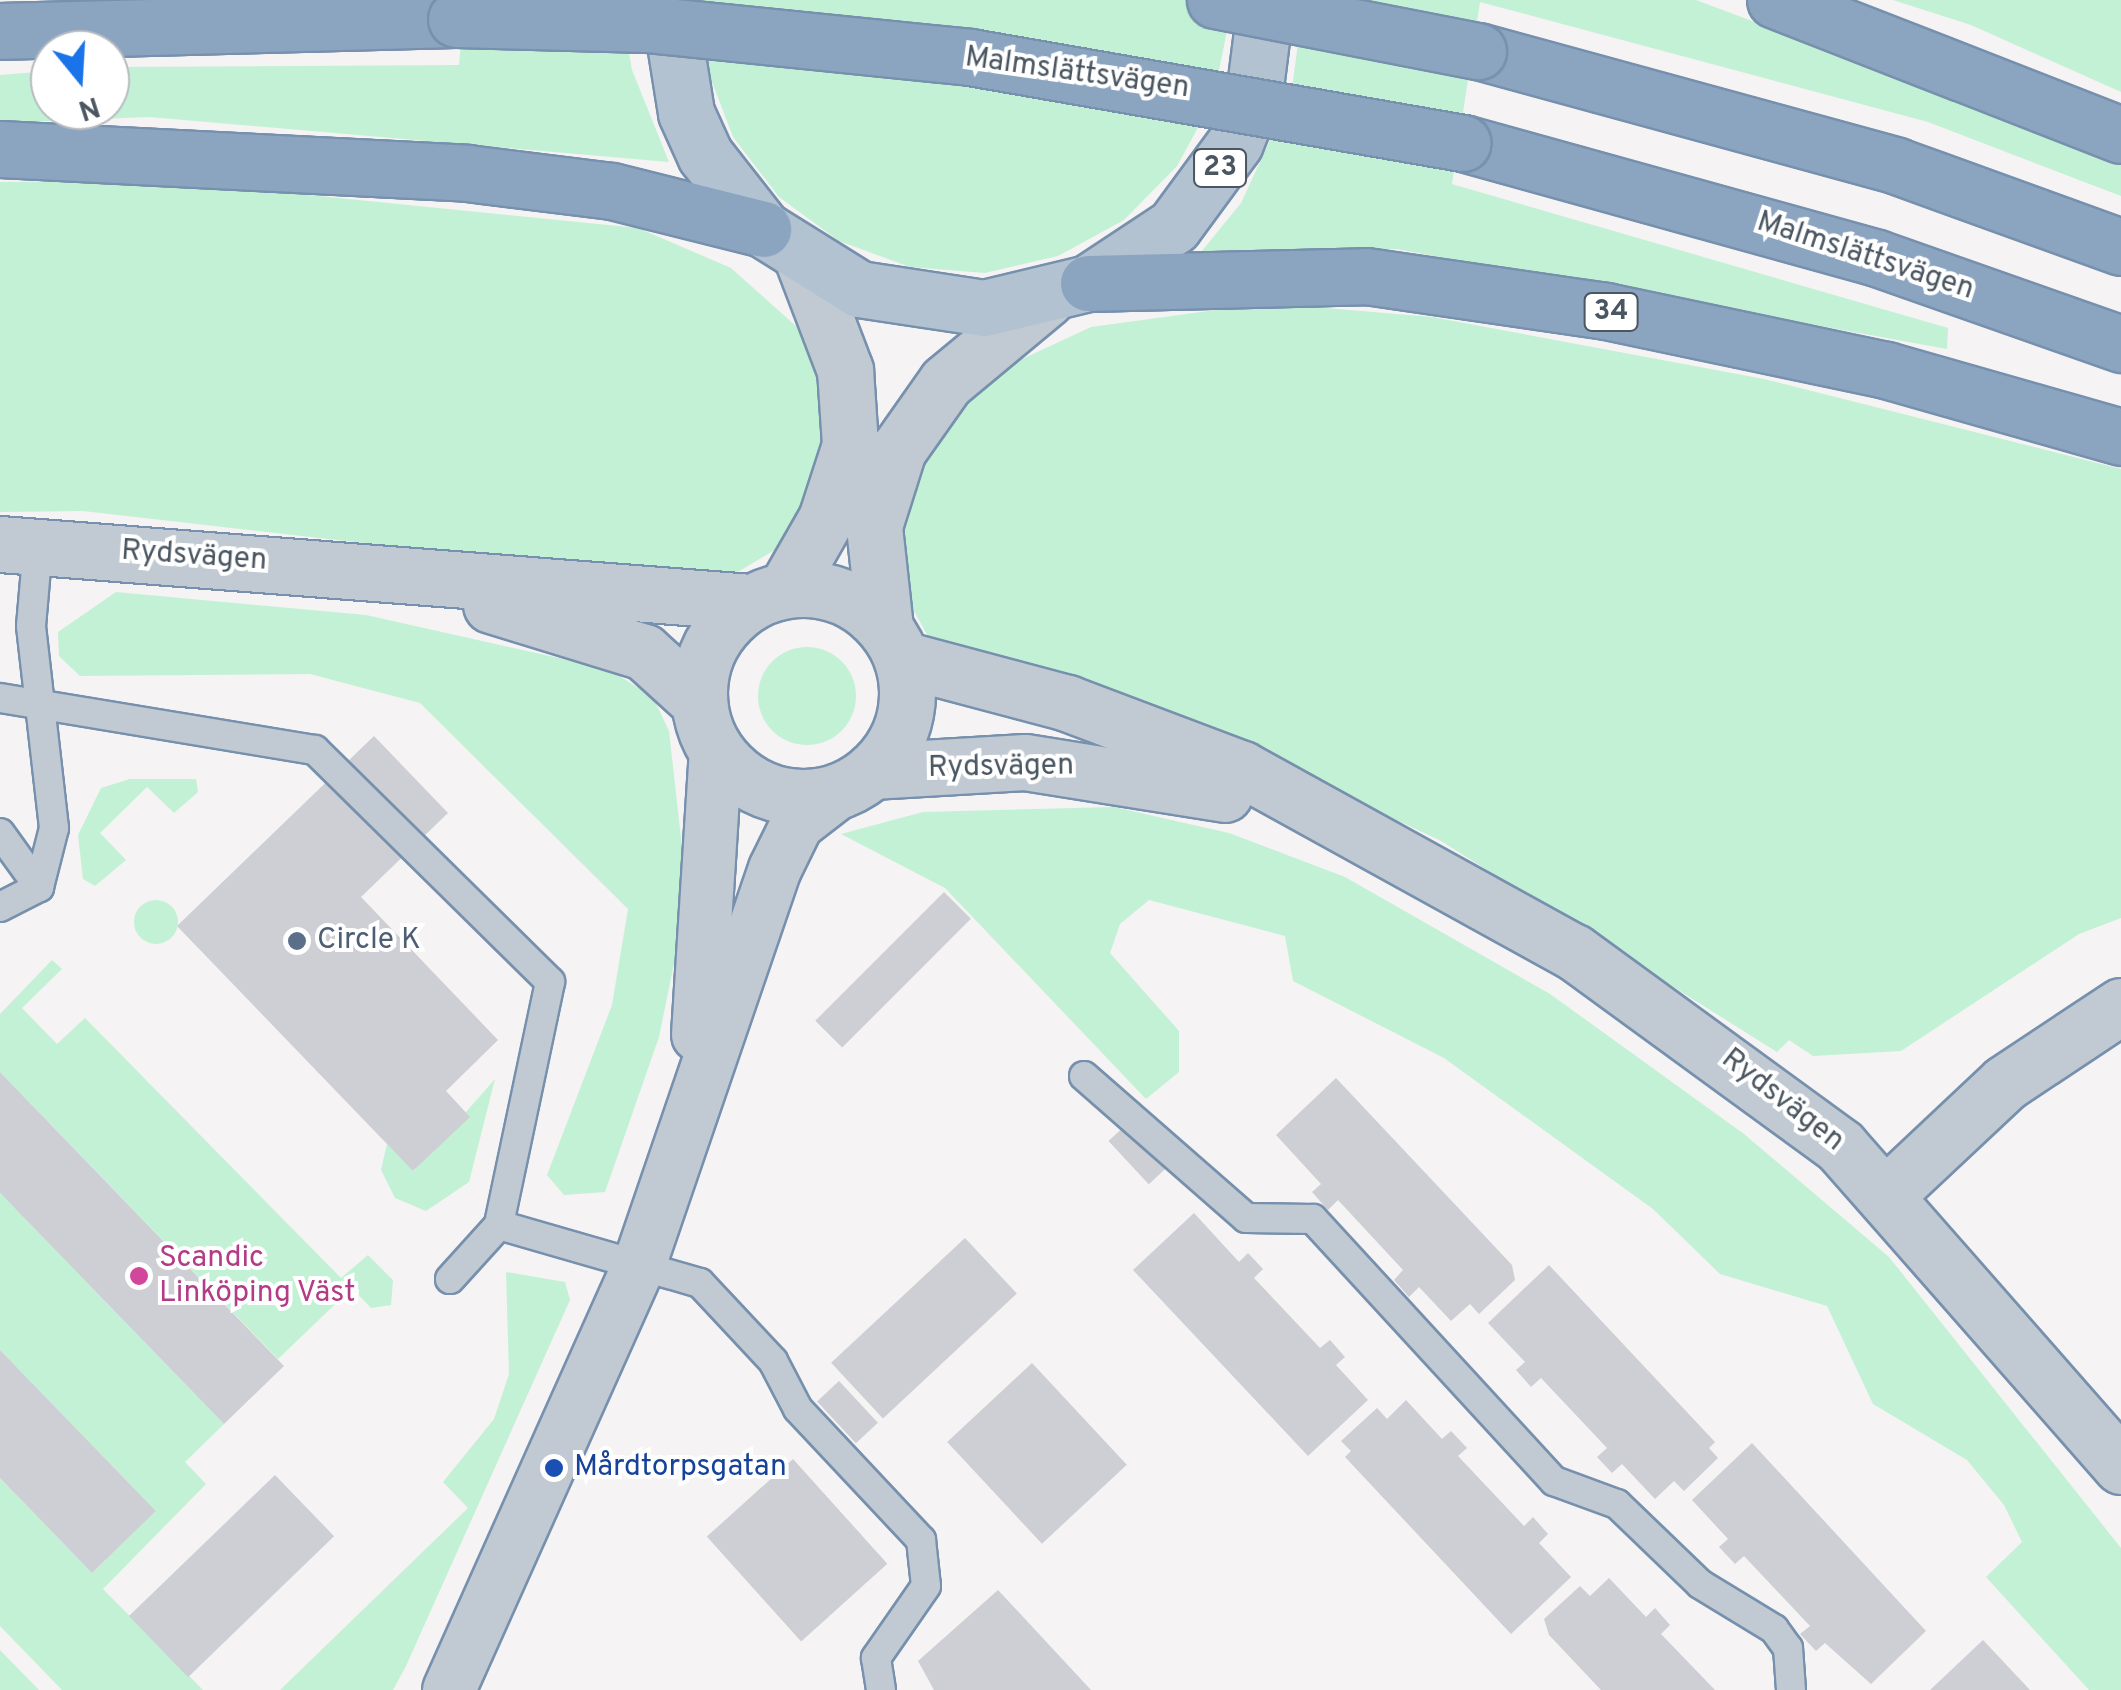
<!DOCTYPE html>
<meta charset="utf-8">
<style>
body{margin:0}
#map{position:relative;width:2121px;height:1690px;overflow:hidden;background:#f5f3f3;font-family:Overpass,sans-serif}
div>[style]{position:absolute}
.green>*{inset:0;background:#c3f1d5}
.round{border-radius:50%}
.building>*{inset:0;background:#cdcfd5;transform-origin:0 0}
.roads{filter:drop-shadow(2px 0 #7690ad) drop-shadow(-2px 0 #7690ad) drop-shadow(0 2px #7690ad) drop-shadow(0 -2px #7690ad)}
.service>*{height:28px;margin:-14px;padding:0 14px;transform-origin:14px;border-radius:14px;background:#c1cad2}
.minor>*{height:52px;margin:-26px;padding:0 26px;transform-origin:26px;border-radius:26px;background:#c1cad2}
.tertiary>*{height:55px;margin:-27.5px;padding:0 27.5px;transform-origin:27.5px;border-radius:27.5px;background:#c1cad2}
.tertiary>.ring{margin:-27.5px;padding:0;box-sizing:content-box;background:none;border:55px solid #c1cad2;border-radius:50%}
.primary>*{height:55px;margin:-27.5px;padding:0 27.5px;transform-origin:27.5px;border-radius:27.5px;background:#b3c2d1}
.motorway>*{height:55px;margin:-27.5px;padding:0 27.5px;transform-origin:27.5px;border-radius:27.5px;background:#8ba5c1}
.bridges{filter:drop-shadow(2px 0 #7690ad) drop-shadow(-2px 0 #7690ad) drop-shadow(0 2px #7690ad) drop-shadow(0 -2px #7690ad)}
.motorway-bridge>*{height:55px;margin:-27.5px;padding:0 27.5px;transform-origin:27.5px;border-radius:27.5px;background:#8ba5c1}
.dots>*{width:28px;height:28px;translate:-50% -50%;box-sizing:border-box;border:5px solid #fff;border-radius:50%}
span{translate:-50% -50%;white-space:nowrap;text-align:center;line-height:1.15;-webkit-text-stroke:8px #fff;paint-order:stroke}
.shield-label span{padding:2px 8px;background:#fff;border:2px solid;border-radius:8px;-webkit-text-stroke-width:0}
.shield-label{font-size:28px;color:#4a5661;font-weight:700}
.street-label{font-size:30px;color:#4a5661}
.service-label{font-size:30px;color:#4e5e75}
.left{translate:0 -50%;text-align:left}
.hotel-label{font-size:30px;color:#b23c85}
.transit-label{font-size:30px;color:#164399}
.north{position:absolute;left:30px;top:30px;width:100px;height:100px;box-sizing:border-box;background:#fff;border:2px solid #b7bbc0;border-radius:50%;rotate:162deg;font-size:28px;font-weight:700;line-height:40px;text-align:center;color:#4a5661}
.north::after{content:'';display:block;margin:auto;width:35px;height:45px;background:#1a73e8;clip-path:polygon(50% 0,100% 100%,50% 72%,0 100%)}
</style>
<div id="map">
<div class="green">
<i style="clip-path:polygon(465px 0,623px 18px,632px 70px,669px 162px,149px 117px,0 123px,0 75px,50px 71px,50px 110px,110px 110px,110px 67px,459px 65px)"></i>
<i style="clip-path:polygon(701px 0,1226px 0,1228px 26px,1213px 100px,1177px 166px,1124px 220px,1058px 256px,985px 273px,910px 267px,839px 241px,779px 197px,733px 137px,706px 66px)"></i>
<i style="clip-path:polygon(1304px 0,1696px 0,2121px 160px,2121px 196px,1928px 122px,1480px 2px,1452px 184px,1948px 328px,1947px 349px,1396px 249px,1201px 252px,1241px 203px,1291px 95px)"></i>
<i style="clip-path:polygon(1893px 0,2121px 0,2121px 92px,1971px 25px)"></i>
<i style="clip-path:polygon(168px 181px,638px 228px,731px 268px,807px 336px,827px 382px,828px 426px,793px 539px,736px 573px,697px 581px,83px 511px,0 512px,0 182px)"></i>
<i style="clip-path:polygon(1267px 303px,1432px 317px,1764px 379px,2121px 469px,2121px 918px,2079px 934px,1901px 1051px,1813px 1056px,1789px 1040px,1777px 1052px,1441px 841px,1177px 716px,930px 640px,891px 569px,916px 460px,971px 383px,1091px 327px)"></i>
<i style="clip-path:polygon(116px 592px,366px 615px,608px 669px,653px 697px,669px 731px,682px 847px,678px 944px,659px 1037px,605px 1192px,564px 1195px,547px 1175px,612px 1005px,628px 909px,420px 703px,310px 674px,80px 676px,59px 656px,58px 632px)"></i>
<i class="round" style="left:758px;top:647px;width:98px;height:98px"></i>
<i style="clip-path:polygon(130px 779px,196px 779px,198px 792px,174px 813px,147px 787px,100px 833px,126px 860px,95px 886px,83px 879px,78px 835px,101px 788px)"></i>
<i style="clip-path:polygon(1114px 807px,1229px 833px,1345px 877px,1550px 994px,1744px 1134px,1889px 1257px,2121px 1548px,2121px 1690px,2089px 1690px,1986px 1577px,2022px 1542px,2004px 1505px,1967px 1460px,1873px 1404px,1827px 1306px,1720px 1274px,1653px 1209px,1444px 1058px,1293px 981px,1285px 936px,1149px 900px,1120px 924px,1110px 953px,1179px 1031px,1179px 1072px,1146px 1099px,945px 888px,841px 834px,923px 812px)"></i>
<i class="round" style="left:134px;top:900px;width:44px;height:44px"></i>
<i style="clip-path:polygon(52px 960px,62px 969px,22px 1008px,57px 1044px,85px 1018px,341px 1278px,368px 1255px,393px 1280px,391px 1305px,371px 1308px,352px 1288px,278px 1359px,0 1072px,0 1014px)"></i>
<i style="clip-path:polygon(495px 1079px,469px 1182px,426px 1211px,395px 1198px,381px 1170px,387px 1144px,414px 1171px)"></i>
<i style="clip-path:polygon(0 1193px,224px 1424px,185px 1462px,206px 1484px,103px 1589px,203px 1690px,62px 1690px,0 1626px,0 1478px,92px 1573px,156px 1511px,0 1350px)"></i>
<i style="clip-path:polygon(506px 1272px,565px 1282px,570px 1300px,406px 1666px,393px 1690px,280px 1690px,468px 1508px,443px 1482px,494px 1419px,509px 1374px)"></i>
<i style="clip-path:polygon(0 1650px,39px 1690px,0 1690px)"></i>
</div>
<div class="building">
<i style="clip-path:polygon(374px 736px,448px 813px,361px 897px,498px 1040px,446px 1091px,470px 1117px,413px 1171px,177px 926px)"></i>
<i style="left:944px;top:892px;width:38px;height:182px;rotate:45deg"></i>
<i style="clip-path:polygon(0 1072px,284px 1366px,224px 1424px,0 1193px)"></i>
<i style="clip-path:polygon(1336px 1078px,1512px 1265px,1515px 1280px,1479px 1314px,1470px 1304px,1451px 1321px,1419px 1287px,1409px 1297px,1394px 1280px,1403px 1270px,1338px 1200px,1328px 1210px,1312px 1192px,1321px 1184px,1276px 1135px)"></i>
<i style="left:1129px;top:1122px;width:59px;height:28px;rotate:47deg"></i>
<i style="clip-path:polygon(1194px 1213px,1239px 1262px,1248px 1253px,1263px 1269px,1254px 1278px,1320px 1348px,1330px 1340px,1345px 1357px,1336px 1365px,1368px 1400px,1308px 1456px,1133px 1270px)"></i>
<i style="left:965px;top:1238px;width:76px;height:183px;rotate:47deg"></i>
<i style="clip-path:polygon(1549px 1265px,1715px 1442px,1709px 1448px,1718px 1458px,1684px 1491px,1674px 1481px,1655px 1499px,1622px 1464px,1612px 1473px,1597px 1457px,1607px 1448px,1541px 1378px,1531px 1387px,1516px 1370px,1525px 1362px,1488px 1323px)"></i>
<i style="clip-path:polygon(0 1350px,156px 1511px,92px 1573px,0 1478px)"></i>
<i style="left:1032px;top:1363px;width:139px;height:116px;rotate:47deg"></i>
<i style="left:839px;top:1381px;width:57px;height:30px;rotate:47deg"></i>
<i style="clip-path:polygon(1406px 1400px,1442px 1439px,1451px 1431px,1467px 1448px,1458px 1456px,1524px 1526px,1533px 1517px,1548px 1534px,1539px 1543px,1571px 1577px,1511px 1634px,1345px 1457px,1351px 1451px,1341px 1441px,1377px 1408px,1387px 1419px)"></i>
<i style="clip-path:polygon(1752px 1443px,1926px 1631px,1871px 1684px,1825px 1643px,1816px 1651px,1800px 1634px,1810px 1626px,1744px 1556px,1735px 1564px,1719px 1547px,1728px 1539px,1692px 1500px)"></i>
<i style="left:793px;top:1459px;width:141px;height:116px;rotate:48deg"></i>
<i style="left:275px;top:1475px;width:85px;height:203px;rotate:46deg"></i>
<i style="clip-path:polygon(1609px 1578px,1646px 1617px,1655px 1608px,1670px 1625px,1661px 1634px,1715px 1690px,1601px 1690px,1549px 1635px,1544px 1619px,1580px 1586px,1590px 1596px)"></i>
<i style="clip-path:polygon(998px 1590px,1091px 1690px,934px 1690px,918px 1661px)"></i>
<i style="clip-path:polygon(1983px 1640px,2030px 1690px,1930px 1690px)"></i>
</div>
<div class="roads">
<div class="service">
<i style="left:0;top:698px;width:319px;rotate:9.4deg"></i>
<i style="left:315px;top:750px;width:330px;rotate:44.6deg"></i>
<i style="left:550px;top:982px;width:248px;rotate:101.9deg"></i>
<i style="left:499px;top:1225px;width:73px;rotate:132.2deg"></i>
<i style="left:0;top:833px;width:67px;rotate:54.2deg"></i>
<i style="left:0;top:907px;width:44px;rotate:-27.1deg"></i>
<i style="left:39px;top:887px;width:61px;rotate:-75.7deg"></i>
<i style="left:54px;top:828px;width:203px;rotate:-96.5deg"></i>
<i style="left:31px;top:626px;width:80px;rotate:-85deg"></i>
<i style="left:1084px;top:1076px;width:215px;rotate:41.2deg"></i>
<i style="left:1246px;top:1218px;width:67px;rotate:0.9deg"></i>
<i style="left:1313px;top:1219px;width:356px;rotate:47.4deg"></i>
<i style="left:1554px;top:1481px;width:67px;rotate:20.1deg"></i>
<i style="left:1617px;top:1504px;width:115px;rotate:43.9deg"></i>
<i style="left:1700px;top:1584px;width:87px;rotate:31.3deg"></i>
<i style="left:1774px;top:1629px;width:24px;rotate:54deg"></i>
<i style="left:1788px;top:1648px;width:42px;rotate:85.9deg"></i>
<i style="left:499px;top:1225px;width:209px;rotate:16.1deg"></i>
<i style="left:700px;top:1283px;width:107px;rotate:46.9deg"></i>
<i style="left:773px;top:1361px;width:54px;rotate:62.5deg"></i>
<i style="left:798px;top:1409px;width:180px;rotate:46.8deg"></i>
<i style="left:921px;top:1540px;width:46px;rotate:83.8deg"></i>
<i style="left:926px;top:1586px;width:88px;rotate:124.8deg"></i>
<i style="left:876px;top:1658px;width:32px;rotate:81deg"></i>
</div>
<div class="minor">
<i style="left:698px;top:1035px;width:284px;rotate:-86.4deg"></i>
<i style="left:449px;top:1690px;width:468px;rotate:-65.9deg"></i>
<i style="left:640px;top:1263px;width:416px;rotate:-71.1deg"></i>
<i style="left:775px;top:869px;width:50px;rotate:-63.9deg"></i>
<i style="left:797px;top:824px;width:56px;rotate:-37.7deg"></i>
</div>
<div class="tertiary">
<i style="left:0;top:544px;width:753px;rotate:4.42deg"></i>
<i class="ring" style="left:699px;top:589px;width:153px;height:153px"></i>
<i style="left:786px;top:589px;width:81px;rotate:-60.3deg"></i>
<i style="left:826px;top:519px;width:78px;rotate:-72deg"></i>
<i style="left:850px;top:445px;width:75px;rotate:-93.8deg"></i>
<i style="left:845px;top:370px;width:118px;rotate:-110.9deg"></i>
<i style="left:491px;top:605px;width:160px;rotate:17.1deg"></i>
<i style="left:644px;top:652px;width:73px;rotate:42.2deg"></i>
<i style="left:885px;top:628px;width:103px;rotate:-96.2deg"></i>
<i style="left:874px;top:526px;width:80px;rotate:-72.5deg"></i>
<i style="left:898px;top:450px;width:83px;rotate:-54.8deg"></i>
<i style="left:946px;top:382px;width:131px;rotate:-39.7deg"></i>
<i style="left:902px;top:659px;width:171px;rotate:14.9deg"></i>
<i style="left:1067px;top:703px;width:187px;rotate:20.7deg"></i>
<i style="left:1242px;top:769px;width:379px;rotate:28.9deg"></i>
<i style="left:1574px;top:952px;width:329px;rotate:36.1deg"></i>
<i style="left:1840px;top:1146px;width:426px;rotate:48.7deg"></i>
<i style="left:872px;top:771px;width:153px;rotate:-3.4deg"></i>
<i style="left:1025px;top:762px;width:202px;rotate:9.1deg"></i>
<i style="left:1889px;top:1192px;width:159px;rotate:-43.2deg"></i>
<i style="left:2005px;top:1083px;width:139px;rotate:-33.6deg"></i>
</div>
<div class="primary">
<i style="left:668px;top:0;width:114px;rotate:80.9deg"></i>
<i style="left:686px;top:113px;width:46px;rotate:65.7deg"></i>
<i style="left:705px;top:155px;width:94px;rotate:51.9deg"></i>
<i style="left:763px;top:229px;width:113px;rotate:32deg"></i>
<i style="left:859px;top:289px;width:126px;rotate:8.6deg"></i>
<i style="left:984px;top:308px;width:107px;rotate:-13.5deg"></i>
<i style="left:1088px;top:283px;width:103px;rotate:-33.5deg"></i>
<i style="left:1174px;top:226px;width:103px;rotate:-53.7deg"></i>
<i style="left:1235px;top:143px;width:52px;rotate:-68.4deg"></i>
<i style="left:1254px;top:95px;width:96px;rotate:-82.8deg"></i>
</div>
<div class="motorway">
<i style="left:1775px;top:0;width:371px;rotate:21.3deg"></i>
<i style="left:0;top:31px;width:456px;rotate:-1.5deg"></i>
<i style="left:1478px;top:51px;width:434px;rotate:15.3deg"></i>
<i style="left:1897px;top:166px;width:238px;rotate:19.9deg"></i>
<i style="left:1463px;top:143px;width:430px;rotate:15.5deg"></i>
<i style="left:1877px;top:258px;width:259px;rotate:19.4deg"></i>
<i style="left:0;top:149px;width:468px;rotate:2.9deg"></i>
<i style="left:467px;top:173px;width:146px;rotate:7.1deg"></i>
<i style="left:612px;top:191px;width:156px;rotate:14.1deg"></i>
<i style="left:1088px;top:283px;width:278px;rotate:-1.4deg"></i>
<i style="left:1366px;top:276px;width:243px;rotate:8.3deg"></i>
<i style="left:1606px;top:311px;width:286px;rotate:11.9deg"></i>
<i style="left:1886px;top:370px;width:244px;rotate:15.9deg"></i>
</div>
</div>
<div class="bridges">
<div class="motorway-bridge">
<i style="left:1215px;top:0;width:268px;rotate:11deg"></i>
<i style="left:456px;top:19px;width:190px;rotate:1.5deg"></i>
<i style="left:646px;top:24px;width:326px;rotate:5.8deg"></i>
<i style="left:970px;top:57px;width:500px;rotate:9.9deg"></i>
</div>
</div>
<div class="dots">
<i style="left:297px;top:941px;background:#5c6f8a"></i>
<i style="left:139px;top:1276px;background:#d1479c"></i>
<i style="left:554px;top:1468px;background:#1a4fb4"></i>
</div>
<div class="shield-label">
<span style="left:1220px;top:168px">23</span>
<span style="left:1611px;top:312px">34</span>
</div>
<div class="street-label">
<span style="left:1077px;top:74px;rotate:8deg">Malmslättsvägen</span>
<span style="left:1865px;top:257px;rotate:18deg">Malmslättsvägen</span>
<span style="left:194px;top:557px;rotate:4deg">Rydsvägen</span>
<span style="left:1001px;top:768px;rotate:-1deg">Rydsvägen</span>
<span style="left:1782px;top:1101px;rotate:38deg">Rydsvägen</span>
</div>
<div class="service-label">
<span class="left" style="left:317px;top:941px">Circle K</span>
</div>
<div class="hotel-label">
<span class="left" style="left:159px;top:1276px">Scandic<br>Linköping Väst</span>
</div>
<div class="transit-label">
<span class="left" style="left:574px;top:1468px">Mårdtorpsgatan</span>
</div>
<div class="north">N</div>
</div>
